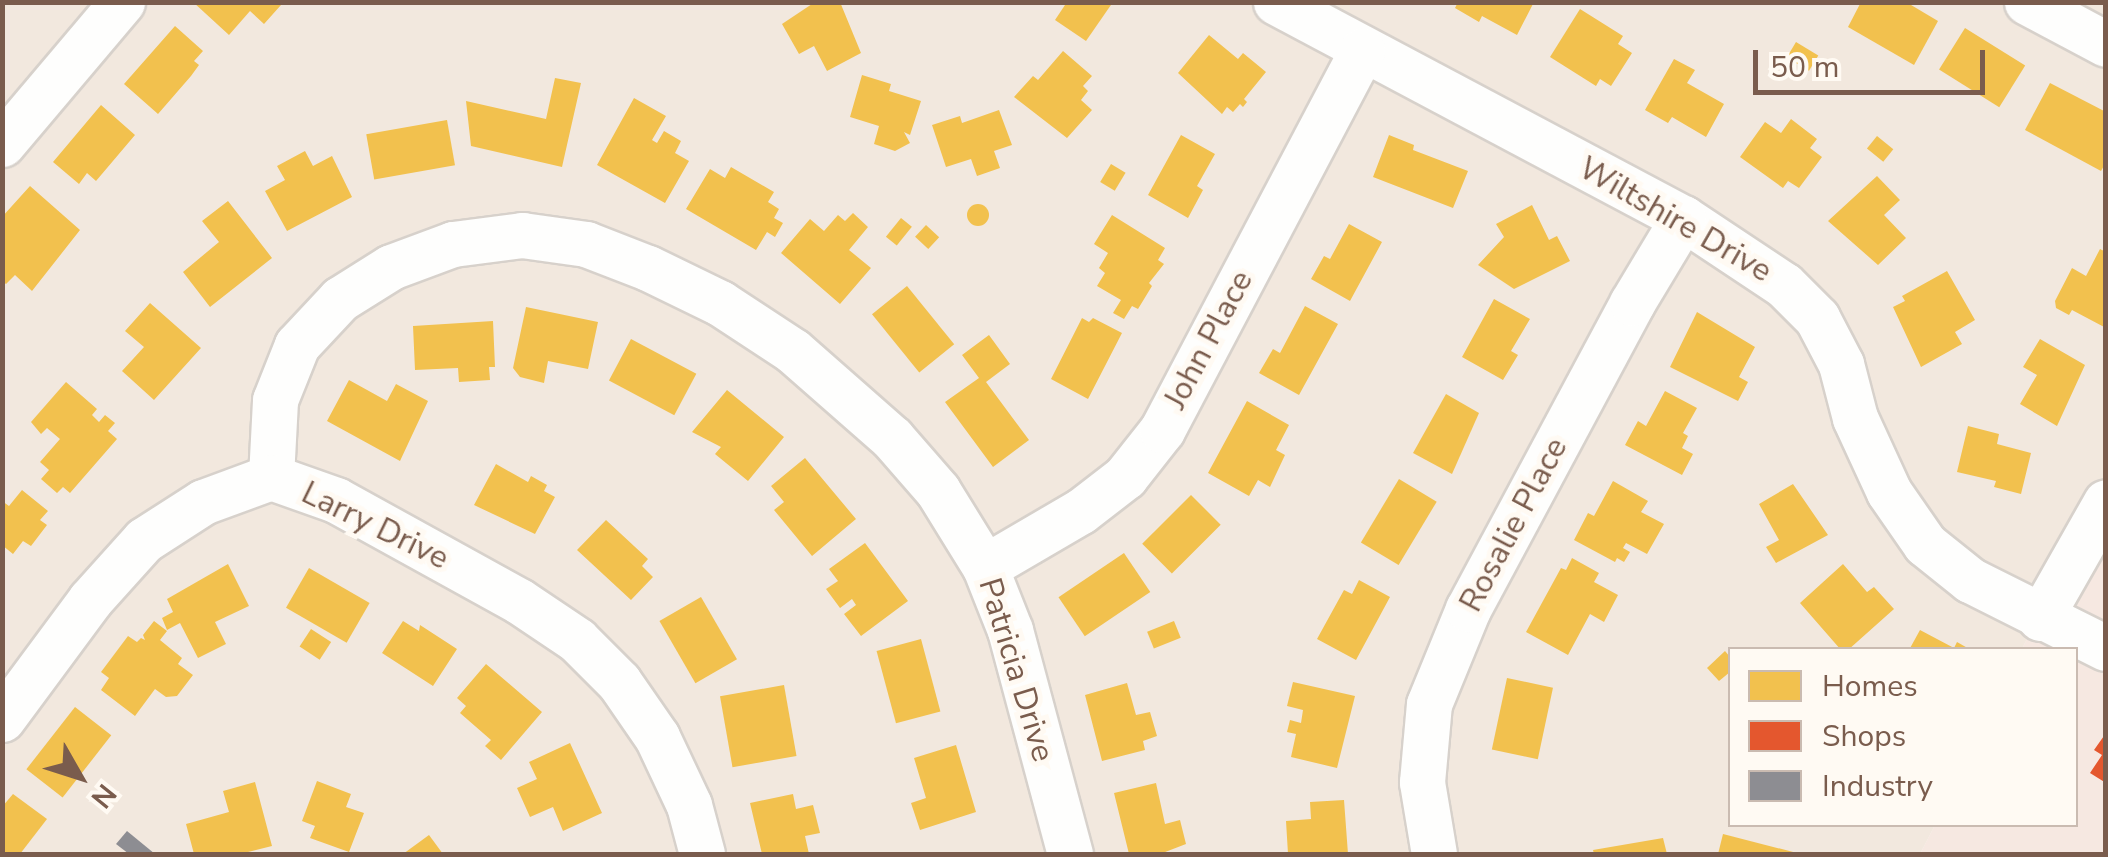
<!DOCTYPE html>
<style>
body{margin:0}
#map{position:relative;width:2108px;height:857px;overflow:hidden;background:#f9f5f0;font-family:"Nunito Sans",sans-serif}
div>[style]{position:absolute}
.residential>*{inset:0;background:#f2e8de}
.commercial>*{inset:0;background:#f6e8e1}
.homes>*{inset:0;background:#f2c14e;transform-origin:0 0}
.round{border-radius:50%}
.shops>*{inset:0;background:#e4572e}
.industry>*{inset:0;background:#8d8d92}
.roads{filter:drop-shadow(2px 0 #d7d1cb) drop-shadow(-2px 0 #d7d1cb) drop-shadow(0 2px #d7d1cb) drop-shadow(0 -2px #d7d1cb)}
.minor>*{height:45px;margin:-22.5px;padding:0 22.5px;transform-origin:22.5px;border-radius:22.5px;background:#fefefd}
span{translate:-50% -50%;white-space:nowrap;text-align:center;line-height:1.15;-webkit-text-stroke:10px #fffaf3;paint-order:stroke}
.street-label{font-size:32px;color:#7a5c4d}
.frame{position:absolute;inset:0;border:5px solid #7a5c4d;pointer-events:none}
.legend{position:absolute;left:1728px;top:647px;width:350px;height:180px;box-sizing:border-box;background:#fffaf3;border:2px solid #cabbb1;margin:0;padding:12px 18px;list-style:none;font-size:30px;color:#7a5c4d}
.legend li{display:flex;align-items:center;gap:20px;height:50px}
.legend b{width:50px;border:2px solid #cabbb1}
.north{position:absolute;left:30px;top:727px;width:100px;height:100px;-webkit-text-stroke:8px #fffaf3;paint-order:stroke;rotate:129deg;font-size:28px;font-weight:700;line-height:40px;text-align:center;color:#7a5c4d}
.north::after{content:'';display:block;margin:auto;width:35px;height:45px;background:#7a5c4d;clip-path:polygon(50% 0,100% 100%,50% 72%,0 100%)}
.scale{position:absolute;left:1753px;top:50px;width:232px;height:45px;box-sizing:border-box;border:5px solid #7a5c4d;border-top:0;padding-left:12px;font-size:30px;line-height:35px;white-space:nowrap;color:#7a5c4d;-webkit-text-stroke:8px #fffaf3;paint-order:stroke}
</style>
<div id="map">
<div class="residential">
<i style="clip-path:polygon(2px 3px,2105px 3px,2105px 480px,2022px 649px,1730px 650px,1730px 824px,1935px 825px,1920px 854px,3px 854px)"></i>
</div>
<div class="commercial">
<i style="clip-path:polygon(2105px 480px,2105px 854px,1920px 854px,1935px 825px,2076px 824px,2076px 650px,2022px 649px)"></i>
</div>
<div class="homes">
<i style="clip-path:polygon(193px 2px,278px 2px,281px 5px,264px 24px,250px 11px,229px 35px)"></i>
<i style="clip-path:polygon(815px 2px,840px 2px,861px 53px,827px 71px,814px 46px,799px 54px,782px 24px)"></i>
<i style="clip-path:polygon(1067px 2px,1113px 2px,1086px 41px,1055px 20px)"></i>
<i style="clip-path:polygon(1458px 2px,1534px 2px,1517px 35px,1482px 16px,1479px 22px,1455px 8px)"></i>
<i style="clip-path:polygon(1861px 2px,1906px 2px,1938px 21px,1914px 65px,1848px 27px)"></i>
<i style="clip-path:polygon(1580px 9px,1623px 36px,1618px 44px,1632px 53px,1611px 86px,1600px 79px,1596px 86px,1550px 57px)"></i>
<i style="clip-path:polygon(175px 26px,203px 51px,194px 61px,199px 65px,191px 76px,158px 114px,124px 84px)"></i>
<i style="left:1965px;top:28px;width:71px;height:49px;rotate:32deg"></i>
<i style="clip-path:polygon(1209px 35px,1238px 59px,1243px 53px,1266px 72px,1244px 99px,1247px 102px,1243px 107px,1240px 104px,1233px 112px,1227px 107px,1222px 114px,1178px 73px)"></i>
<i style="left:1796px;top:42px;width:26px;height:18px;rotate:31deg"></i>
<i style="clip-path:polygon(1063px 51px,1092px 76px,1083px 86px,1088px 91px,1081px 100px,1092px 110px,1067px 138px,1014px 97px,1033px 76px,1038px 80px)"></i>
<i style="clip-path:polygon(1674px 59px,1695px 70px,1687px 83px,1724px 104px,1706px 137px,1672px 117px,1668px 123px,1645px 110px)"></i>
<i style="clip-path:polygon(862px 75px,891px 84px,889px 91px,921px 101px,910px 135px,904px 132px,910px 143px,895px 151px,874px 144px,879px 126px,850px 117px)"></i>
<i style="clip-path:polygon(555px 78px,581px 83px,562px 167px,471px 146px,466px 101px,546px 119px)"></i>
<i style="clip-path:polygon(2050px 83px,2106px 112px,2106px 162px,2101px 171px,2025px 130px)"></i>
<i style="clip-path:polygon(634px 98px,666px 116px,652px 140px,657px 143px,664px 131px,681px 141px,675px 153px,689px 161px,665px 203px,597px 165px)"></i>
<i style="clip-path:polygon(101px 105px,135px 135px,96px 181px,87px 173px,79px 184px,53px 162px)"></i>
<i style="clip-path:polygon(999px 110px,1012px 145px,994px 151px,1000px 168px,977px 176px,971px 159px,946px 167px,932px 125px,960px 116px,962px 123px)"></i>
<i style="clip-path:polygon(1791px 119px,1817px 139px,1810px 148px,1822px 157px,1799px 188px,1788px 181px,1783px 188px,1740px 157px,1765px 122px,1781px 133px)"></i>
<i style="left:447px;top:120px;width:46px;height:82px;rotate:80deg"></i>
<i style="clip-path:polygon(1181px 135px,1215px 154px,1197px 186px,1203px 190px,1188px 218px,1148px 195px)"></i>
<i style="clip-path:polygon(1389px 135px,1414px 145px,1413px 150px,1468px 171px,1453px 208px,1373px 177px)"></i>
<i style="left:1877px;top:136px;width:21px;height:16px;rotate:39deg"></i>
<i style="clip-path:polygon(305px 151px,313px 166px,332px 156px,352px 197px,287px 231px,265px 191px,285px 180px,277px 166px)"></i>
<i style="left:1111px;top:164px;width:17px;height:21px;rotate:31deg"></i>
<i style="clip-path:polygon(731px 167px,774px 192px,768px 202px,779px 209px,774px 218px,783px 223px,775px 237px,767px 232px,756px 250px,686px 209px,710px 169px,725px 178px)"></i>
<i style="clip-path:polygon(1877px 176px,1900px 200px,1884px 215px,1906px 238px,1878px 265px,1828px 221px)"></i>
<i style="clip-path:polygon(30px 186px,80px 230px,32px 291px,15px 275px,6px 284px,2px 281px,2px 217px)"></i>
<i style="clip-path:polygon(228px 201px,272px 258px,210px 307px,183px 272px,219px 242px,202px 221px)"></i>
<i class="round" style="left:967px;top:204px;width:22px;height:22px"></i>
<i style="clip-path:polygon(1532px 205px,1549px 240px,1557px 236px,1570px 261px,1514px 289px,1478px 265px,1504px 237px,1496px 224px)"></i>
<i style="clip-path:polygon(853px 213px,868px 227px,849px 250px,871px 268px,840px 304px,781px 253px,810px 219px,824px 231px,838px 215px,845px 221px)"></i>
<i style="clip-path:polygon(1112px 215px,1165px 248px,1158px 260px,1164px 264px,1149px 283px,1152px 286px,1138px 309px,1132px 306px,1124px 319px,1113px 313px,1121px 300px,1097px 286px,1105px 273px,1099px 268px,1108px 253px,1094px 244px)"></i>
<i style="left:901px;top:218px;width:14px;height:24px;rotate:39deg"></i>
<i style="clip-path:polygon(1349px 224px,1382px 242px,1350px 301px,1311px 279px,1324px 256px,1330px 259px)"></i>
<i style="left:926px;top:225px;width:18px;height:16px;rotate:43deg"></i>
<i style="clip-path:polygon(2100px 249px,2106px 252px,2106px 328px,2072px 310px,2069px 315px,2056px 308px,2055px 301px,2072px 268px,2086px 276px)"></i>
<i style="clip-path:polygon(1947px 271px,1975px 320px,1955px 332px,1962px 344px,1921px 367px,1893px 307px,1905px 301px,1902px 296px)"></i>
<i style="left:907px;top:286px;width:75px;height:45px;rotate:51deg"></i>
<i style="clip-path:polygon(1494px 299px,1530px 319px,1511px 351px,1518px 355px,1503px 380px,1462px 357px)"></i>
<i style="clip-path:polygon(150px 303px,201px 348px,154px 400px,122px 371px,144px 347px,125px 331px)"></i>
<i style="clip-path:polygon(1305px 306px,1338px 324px,1299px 395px,1259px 373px,1273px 349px,1280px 353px)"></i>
<i style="clip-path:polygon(526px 307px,598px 322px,588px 369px,548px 361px,544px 383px,520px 377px,513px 368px)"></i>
<i style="clip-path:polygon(1697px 312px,1755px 347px,1739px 377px,1748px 382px,1738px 401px,1670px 367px)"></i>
<i style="clip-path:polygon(1082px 318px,1089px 322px,1093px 318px,1122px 333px,1088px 399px,1051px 379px)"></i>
<i style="clip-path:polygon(493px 321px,495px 367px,489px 367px,490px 380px,459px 382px,458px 368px,415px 370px,413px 326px)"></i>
<i style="clip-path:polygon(989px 335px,1010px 364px,986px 382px,1029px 440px,993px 467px,945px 402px,979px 378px,962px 355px)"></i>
<i style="left:631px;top:339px;width:74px;height:47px;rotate:28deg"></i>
<i style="clip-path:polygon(2040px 339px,2085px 365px,2057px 426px,2020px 404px,2037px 375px,2023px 367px)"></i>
<i style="clip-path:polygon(349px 380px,387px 401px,396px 384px,428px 401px,400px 461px,327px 421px)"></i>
<i style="clip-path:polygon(66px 382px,97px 409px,92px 415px,99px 422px,105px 415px,115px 423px,108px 431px,117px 439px,70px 493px,63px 487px,57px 493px,41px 479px,49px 470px,40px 462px,60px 439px,47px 428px,41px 434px,31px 422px)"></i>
<i style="clip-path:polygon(727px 390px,784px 437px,748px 481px,715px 454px,721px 447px,692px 432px)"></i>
<i style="clip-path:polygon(1665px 391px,1697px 408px,1683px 433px,1688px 436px,1682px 448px,1693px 454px,1682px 475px,1625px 445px,1638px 421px,1646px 426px)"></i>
<i style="clip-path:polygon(1446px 394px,1479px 413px,1452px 474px,1413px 453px)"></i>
<i style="clip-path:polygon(1247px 401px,1289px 425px,1276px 450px,1285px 455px,1270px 487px,1258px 480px,1249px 496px,1208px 473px)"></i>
<i style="clip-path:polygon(1968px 426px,1999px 434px,1997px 444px,2031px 453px,2021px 494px,1994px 487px,1996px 481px,1957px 472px)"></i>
<i style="clip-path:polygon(805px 458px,856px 519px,812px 556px,774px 510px,784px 502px,771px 486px)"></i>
<i style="clip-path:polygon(496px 464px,528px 482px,531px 476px,547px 485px,544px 491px,555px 497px,535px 534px,474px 505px)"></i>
<i style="left:1399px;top:479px;width:44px;height:74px;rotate:31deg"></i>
<i style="clip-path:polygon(1613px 481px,1648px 501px,1641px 512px,1664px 524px,1647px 554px,1626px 543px,1623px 548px,1630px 552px,1624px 562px,1617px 558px,1615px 562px,1574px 540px,1588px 513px,1594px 516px)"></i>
<i style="clip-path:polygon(1793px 484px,1828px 535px,1776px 563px,1766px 547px,1779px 540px,1759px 504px)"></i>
<i style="clip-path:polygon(22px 490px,48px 511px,40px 520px,47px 525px,31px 546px,23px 541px,13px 554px,2px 545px,2px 501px,9px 506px)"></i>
<i style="left:1191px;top:495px;width:42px;height:69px;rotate:45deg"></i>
<i style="clip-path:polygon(606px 520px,648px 559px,642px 566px,653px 577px,631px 600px,577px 550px)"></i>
<i style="clip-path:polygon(865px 543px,908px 601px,861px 636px,844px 614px,856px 605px,852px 599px,840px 608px,826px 589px,838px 581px,829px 569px)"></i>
<i style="left:1124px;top:553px;width:47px;height:79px;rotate:56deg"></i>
<i style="clip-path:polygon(1572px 558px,1599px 573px,1594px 582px,1618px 595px,1604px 622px,1590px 614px,1568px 655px,1526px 632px,1561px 568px,1566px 570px)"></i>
<i style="clip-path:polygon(228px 564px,249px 606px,215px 622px,226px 644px,198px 658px,180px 623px,167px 630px,162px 618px,173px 612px,167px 599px)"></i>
<i style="clip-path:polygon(1843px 564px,1867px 592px,1874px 587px,1894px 609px,1848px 650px,1841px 650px,1800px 603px)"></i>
<i style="left:309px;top:568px;width:70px;height:46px;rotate:30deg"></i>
<i style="clip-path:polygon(1359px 580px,1390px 597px,1356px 660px,1317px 639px,1344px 590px,1352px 594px)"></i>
<i style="left:701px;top:597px;width:72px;height:48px;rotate:60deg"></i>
<i style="clip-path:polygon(154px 621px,167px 631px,160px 640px,182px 658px,178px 664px,193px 675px,177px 696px,166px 697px,155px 689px,135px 716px,101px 690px,109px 678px,101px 672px,128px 636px,137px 642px,141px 638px,145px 640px,143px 635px)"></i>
<i style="clip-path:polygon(403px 621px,419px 631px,420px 625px,457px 649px,433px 686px,382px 653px)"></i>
<i style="left:1174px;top:621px;width:18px;height:29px;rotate:68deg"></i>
<i style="left:311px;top:629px;width:24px;height:21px;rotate:33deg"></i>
<i style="clip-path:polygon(1920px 630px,1954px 648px,1957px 642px,1971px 650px,1909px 650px)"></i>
<i style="left:921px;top:639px;width:75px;height:46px;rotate:75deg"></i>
<i style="clip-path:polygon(1725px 651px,1730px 657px,1730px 672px,1719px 681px,1707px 668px)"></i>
<i style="clip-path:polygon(486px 664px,542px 712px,501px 760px,485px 746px,491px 740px,460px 713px,466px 706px,457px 698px)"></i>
<i style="left:1507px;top:678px;width:47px;height:73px;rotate:12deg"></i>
<i style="clip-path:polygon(1293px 682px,1355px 696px,1337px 768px,1291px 757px,1296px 734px,1287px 732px,1290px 720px,1301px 723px,1303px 710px,1287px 706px)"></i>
<i style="clip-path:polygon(1127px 683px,1136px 715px,1150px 712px,1157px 736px,1143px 741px,1145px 750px,1102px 761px,1085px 695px)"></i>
<i style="left:784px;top:685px;width:72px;height:65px;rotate:80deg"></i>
<i style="left:75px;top:707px;width:46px;height:79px;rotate:38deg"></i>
<i style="clip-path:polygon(570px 743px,602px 813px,563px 831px,553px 807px,530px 817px,517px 788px,537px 779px,529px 762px)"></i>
<i style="clip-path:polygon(956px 745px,976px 812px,920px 830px,911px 803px,926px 798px,914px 758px)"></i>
<i style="clip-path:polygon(317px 781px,351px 794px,346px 807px,364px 813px,349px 852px,310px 838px,315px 826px,302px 821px)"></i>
<i style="clip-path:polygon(255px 782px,272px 846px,240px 854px,194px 854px,186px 824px,229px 812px,223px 791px)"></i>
<i style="clip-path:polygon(1156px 783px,1165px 824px,1180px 820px,1186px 844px,1160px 854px,1129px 854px,1114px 793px)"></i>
<i style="clip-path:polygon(13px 794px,47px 819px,20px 854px,2px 854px,2px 807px)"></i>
<i style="clip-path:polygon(793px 794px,796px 809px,813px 805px,820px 833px,805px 836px,809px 854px,762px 854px,750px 803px)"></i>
<i style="clip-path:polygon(1344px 800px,1348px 854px,1288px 854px,1286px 821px,1311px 819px,1310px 802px)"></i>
<i style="clip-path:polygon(1723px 834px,1797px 853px,1797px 854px,1718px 854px)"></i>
<i style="clip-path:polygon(429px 835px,443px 854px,403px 854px)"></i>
<i style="clip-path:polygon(1663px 838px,1667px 854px,1594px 854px,1593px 850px)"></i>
</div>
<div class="shops">
<i style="clip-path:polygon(2106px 733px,2106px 783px,2090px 773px,2102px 755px,2094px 750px)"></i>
</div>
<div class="industry">
<i style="clip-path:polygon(127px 831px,155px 854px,129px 854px,116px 844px)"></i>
</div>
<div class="roads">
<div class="minor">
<i style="left:1276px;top:2px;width:461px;rotate:28deg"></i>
<i style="left:1683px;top:218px;width:121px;rotate:33.6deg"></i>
<i style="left:1784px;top:285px;width:47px;rotate:45deg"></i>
<i style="left:1817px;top:318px;width:52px;rotate:62.4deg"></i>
<i style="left:1841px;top:364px;width:56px;rotate:75.5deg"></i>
<i style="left:1855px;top:418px;width:81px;rotate:65.3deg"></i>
<i style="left:1889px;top:492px;width:63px;rotate:55.3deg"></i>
<i style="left:1925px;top:544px;width:58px;rotate:38.7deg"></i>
<i style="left:1970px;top:580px;width:152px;rotate:26.6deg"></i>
<i style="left:2027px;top:2px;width:89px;rotate:28deg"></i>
<i style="left:2px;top:144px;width:186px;rotate:-49.8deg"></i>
<i style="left:271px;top:477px;width:77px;rotate:-87deg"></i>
<i style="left:275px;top:400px;width:59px;rotate:-68.2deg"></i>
<i style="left:297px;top:345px;width:63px;rotate:-46.9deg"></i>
<i style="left:340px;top:299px;width:60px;rotate:-32.1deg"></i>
<i style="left:391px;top:267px;width:66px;rotate:-20.4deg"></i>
<i style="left:453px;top:244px;width:70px;rotate:-7.4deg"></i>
<i style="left:522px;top:235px;width:65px;rotate:8deg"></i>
<i style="left:586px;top:244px;width:66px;rotate:21.2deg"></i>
<i style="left:648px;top:268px;width:80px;rotate:25.9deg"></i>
<i style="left:720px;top:303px;width:87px;rotate:33.3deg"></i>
<i style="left:793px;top:351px;width:132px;rotate:41.3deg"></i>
<i style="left:892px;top:438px;width:70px;rotate:49deg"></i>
<i style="left:938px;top:491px;width:89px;rotate:58.3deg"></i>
<i style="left:985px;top:567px;width:68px;rotate:68.4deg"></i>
<i style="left:1010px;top:630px;width:232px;rotate:75deg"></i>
<i style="left:985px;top:567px;width:111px;rotate:-30.3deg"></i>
<i style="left:1081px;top:511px;width:56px;rotate:-37.7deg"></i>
<i style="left:1125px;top:477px;width:60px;rotate:-51.8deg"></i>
<i style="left:1162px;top:430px;width:429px;rotate:-62.2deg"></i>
<i style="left:2040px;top:618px;width:133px;rotate:-60.4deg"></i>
<i style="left:2px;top:719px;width:148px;rotate:-53.5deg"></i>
<i style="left:90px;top:600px;width:81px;rotate:-48deg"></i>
<i style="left:144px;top:540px;width:70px;rotate:-32.8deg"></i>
<i style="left:203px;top:502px;width:72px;rotate:-20.2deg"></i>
<i style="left:271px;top:477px;width:69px;rotate:19.5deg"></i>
<i style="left:336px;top:500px;width:209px;rotate:28.9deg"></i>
<i style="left:519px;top:601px;width:70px;rotate:33.9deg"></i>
<i style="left:577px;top:640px;width:59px;rotate:45deg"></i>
<i style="left:619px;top:682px;width:67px;rotate:55.4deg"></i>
<i style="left:657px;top:737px;width:75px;rotate:64.8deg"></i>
<i style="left:689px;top:805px;width:51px;rotate:75.1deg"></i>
<i style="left:1434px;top:854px;width:73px;rotate:-99.5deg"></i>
<i style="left:1422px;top:782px;width:78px;rotate:-84.9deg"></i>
<i style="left:1429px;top:704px;width:103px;rotate:-67.7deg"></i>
<i style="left:1468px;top:609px;width:347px;rotate:-61.8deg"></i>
<i style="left:1632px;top:303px;width:99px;rotate:-59deg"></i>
</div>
</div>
<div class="street-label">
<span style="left:1675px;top:220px;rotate:30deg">Wiltshire Drive</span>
<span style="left:1209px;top:340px;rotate:-62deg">John Place</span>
<span style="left:1514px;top:525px;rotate:-62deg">Rosalie Place</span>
<span style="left:375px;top:526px;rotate:26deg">Larry Drive</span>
<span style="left:1016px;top:670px;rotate:73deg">Patricia Drive</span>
</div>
<div class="frame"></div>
<ul class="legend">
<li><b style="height:28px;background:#f2c14e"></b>Homes</li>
<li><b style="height:28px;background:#e4572e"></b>Shops</li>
<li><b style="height:28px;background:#8d8d92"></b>Industry</li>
</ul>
<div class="north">N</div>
<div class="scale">50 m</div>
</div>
